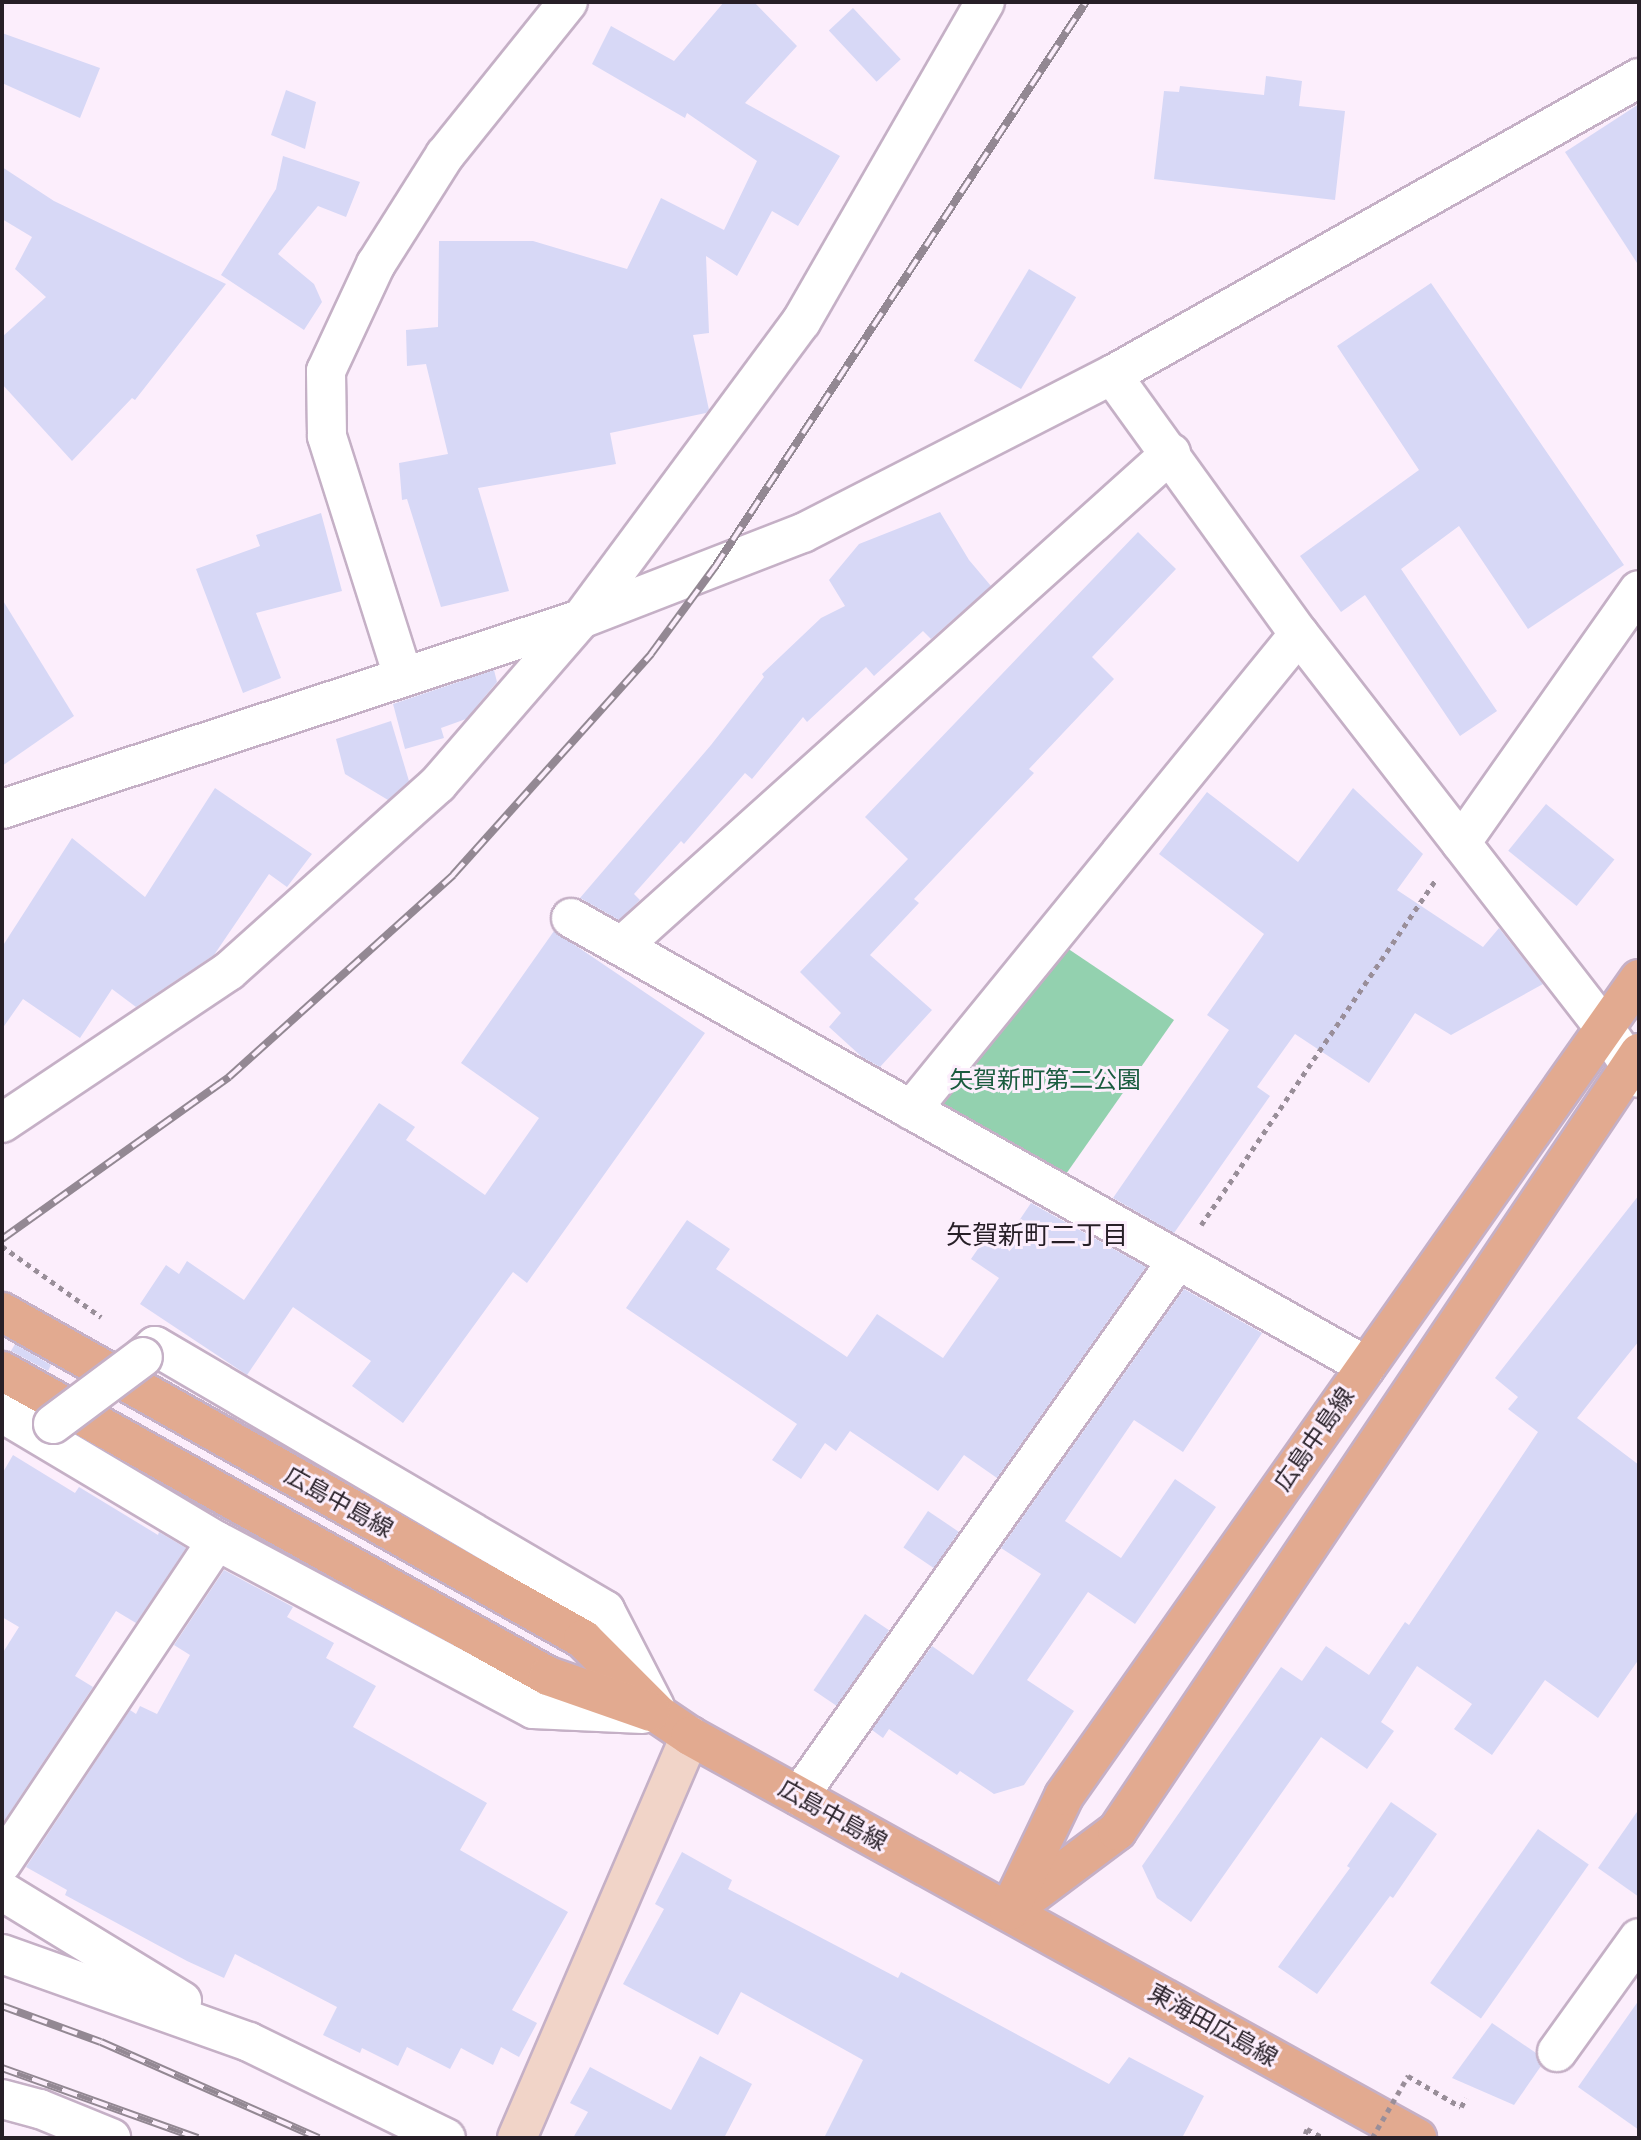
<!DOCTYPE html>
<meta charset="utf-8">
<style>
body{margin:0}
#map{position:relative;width:1641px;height:2140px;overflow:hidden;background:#fceefc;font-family:Poppins,"Noto Sans JP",sans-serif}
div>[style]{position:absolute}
.green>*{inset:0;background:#93d1af}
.building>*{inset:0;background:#d7d8f6;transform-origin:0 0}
.path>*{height:4.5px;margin-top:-2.25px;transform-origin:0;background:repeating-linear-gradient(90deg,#998e99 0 5px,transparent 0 10px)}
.roads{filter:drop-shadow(2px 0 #c5b0c6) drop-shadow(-2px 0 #c5b0c6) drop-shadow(0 2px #c5b0c6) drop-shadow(0 -2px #c5b0c6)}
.street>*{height:38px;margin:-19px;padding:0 19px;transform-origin:19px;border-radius:19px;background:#fff}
.secondary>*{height:38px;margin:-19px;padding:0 19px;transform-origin:19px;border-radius:19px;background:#f1d4c8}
.primary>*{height:38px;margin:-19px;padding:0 19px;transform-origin:19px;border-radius:19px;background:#e2aa90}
.rail>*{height:8px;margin-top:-4px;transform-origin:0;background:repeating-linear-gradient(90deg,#fceefc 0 16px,#938893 0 32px);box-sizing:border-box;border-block:2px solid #938893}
.path-bridge>*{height:4.5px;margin-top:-2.25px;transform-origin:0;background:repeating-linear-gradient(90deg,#998e99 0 5px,transparent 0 10px)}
.bridges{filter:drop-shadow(2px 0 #c5b0c6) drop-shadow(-2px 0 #c5b0c6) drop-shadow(0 2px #c5b0c6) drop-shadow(0 -2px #c5b0c6)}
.street-bridge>*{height:38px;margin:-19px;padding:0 19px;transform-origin:19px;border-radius:19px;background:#fff}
span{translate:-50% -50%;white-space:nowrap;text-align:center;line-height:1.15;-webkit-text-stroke:6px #fceefc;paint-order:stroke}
.park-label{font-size:24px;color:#195b3e}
.street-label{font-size:24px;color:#271f27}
.neighbourhood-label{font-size:26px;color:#271f27}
.frame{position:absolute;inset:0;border:4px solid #271f27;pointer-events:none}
</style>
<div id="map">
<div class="green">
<i style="clip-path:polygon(1064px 946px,1174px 1020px,1066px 1174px,937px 1101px)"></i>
</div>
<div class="building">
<i style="clip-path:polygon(724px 2px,754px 2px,797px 46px,745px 103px,840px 156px,798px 226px,772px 211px,737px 276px,706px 256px,709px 333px,693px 335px,709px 410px,706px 413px,610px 433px,616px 464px,478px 488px,509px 591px,441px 607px,407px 499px,402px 500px,399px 463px,448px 454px,426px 364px,407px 366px,406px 330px,438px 327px,439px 241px,533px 241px,627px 269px,661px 198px,724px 230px,757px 161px,687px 113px,685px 118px,592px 64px,611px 26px,674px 61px)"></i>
<i style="left:853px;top:8px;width:70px;height:33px;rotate:47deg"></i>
<i style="clip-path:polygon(2px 33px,100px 68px,80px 118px,2px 83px)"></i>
<i style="clip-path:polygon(1266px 76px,1302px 81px,1299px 106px,1345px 111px,1335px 200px,1154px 179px,1164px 91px,1179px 92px,1180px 86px,1264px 95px)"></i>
<i style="clip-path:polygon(286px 90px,316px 102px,305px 149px,271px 135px)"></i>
<i style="clip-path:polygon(1639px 104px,1639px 266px,1565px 152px)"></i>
<i style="clip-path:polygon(283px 156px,360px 182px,346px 217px,318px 206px,278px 254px,314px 284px,322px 302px,304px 330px,221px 275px,276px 189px)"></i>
<i style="clip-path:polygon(2px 167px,54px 201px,226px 284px,135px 400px,132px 398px,72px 461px,2px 384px,2px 337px,46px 297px,15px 269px,32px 237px,2px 219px)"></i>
<i style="left:1029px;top:269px;width:55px;height:107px;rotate:31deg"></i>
<i style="clip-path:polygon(1431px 283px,1624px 565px,1528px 629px,1459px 526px,1401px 569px,1497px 711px,1460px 736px,1365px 595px,1341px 612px,1300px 556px,1419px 470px,1337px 346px)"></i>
<i style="clip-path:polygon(940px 512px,969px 560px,991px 586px,931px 639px,923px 631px,874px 676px,866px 667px,807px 722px,803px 717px,752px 779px,745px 773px,684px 844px,681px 841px,634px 894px,640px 900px,619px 920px,580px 898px,711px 745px,764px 677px,762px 674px,821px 618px,845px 606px,829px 580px,859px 544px)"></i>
<i style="clip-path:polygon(321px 513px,342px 591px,256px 613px,281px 678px,243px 693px,196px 569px,260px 546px,256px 535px)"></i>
<i style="clip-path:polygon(1138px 532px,1176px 569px,1092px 657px,1114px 679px,1029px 769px,1034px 773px,914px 899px,919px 903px,870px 955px,932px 1010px,880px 1067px,862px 1057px,829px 1027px,841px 1013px,800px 972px,908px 859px,865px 817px)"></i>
<i style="clip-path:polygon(2px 599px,74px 716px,2px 766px)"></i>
<i style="clip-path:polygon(494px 670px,497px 682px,466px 719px,441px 728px,444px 738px,405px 749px,393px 704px)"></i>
<i style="clip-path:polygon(391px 721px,409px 781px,388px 800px,345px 774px,336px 739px)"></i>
<i style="clip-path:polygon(215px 788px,312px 854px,287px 887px,269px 874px,214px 955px,136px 1007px,112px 989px,80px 1038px,23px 999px,2px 1029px,2px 947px,72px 838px,145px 897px)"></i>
<i style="clip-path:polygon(1353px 788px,1423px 854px,1397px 890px,1483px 947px,1499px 928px,1543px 984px,1451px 1035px,1415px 1013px,1369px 1083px,1295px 1034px,1257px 1087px,1270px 1096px,1174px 1233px,1113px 1198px,1229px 1030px,1207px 1015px,1264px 934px,1159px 854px,1207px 792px,1298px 862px)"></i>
<i style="left:1546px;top:804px;width:88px;height:60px;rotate:39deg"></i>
<i style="clip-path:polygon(554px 931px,705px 1033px,527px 1283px,513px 1272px,403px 1423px,352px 1386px,371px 1361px,293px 1307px,247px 1375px,140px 1304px,166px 1265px,179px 1274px,187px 1261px,244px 1300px,379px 1103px,415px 1127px,406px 1140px,485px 1195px,539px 1118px,461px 1063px)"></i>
<i style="clip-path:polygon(1639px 1195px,1639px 1341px,1577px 1418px,1639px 1465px,1639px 1659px,1598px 1718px,1545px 1680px,1492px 1755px,1454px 1729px,1472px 1704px,1417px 1666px,1381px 1722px,1394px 1731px,1367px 1769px,1321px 1737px,1191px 1922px,1157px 1898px,1142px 1866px,1281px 1667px,1302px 1681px,1326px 1646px,1369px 1675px,1405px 1622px,1409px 1625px,1538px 1432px,1508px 1409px,1518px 1397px,1495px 1378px)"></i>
<i style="clip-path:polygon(1031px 1203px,1146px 1267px,997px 1478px,964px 1455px,938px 1491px,850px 1431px,836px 1451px,825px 1443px,801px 1479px,772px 1460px,797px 1424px,626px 1308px,687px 1220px,730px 1249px,716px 1269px,847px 1357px,877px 1314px,943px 1358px,999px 1278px,971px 1259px,995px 1224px,1010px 1234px)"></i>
<i style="clip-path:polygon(1184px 1289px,1262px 1333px,1183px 1452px,1134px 1420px,1065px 1521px,1121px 1558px,1175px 1479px,1216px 1507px,1135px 1624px,1088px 1592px,1027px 1680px,1074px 1711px,1024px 1785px,994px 1794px,960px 1771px,957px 1775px,889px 1729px,883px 1738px,872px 1730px,932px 1646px,973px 1675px,1041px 1574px,1001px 1548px)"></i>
<i style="clip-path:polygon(15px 1344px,51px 1365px,48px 1371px,11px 1351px)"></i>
<i style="clip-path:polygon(13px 1455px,75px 1493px,79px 1487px,158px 1535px,159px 1532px,186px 1548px,136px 1623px,116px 1611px,75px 1676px,93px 1687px,2px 1824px,2px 1654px,19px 1627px,2px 1617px,2px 1474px)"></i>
<i style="left:928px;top:1511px;width:37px;height:44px;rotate:34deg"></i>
<i style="clip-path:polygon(224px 1570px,293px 1607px,287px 1617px,334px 1643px,326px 1658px,376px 1686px,353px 1727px,487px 1803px,460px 1850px,568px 1912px,512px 2010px,537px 2023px,519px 2057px,501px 2047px,493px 2065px,461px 2048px,450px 2069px,407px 2047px,398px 2066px,362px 2048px,360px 2053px,323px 2035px,337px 2007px,235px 1954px,224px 1978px,187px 1961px,65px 1895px,67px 1890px,26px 1867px,130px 1710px,136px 1714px,140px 1706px,157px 1714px,190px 1655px,174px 1645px)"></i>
<i style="left:865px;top:1614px;width:29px;height:92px;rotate:34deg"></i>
<i style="clip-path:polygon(1391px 1802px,1437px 1834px,1393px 1898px,1390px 1896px,1317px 1994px,1278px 1967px,1350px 1868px,1347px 1866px)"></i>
<i style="clip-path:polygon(1639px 1809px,1639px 1897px,1598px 1868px)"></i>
<i style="left:1538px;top:1829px;width:62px;height:188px;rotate:35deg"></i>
<i style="clip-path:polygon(682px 1852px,732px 1880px,728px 1889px,898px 1978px,901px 1972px,1109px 2084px,1129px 2057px,1204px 2096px,1182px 2138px,824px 2138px,863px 2060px,741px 1992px,718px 2035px,623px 1984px,664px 1909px,655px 1904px)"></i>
<i style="clip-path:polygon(1639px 2000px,1639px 2130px,1578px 2087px)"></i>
<i style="clip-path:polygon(1492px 2023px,1536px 2053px,1541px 2066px,1514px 2105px,1452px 2078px)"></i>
<i style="clip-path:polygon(700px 2056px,752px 2084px,724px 2138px,573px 2138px,588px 2112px,570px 2103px,590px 2067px,671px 2110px)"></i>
</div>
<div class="path">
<i style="left:1201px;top:1225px;width:418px;rotate:-55.8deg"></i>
<i style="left:2px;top:1246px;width:122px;rotate:35.6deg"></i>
<i style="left:1408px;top:2076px;width:61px;rotate:30.3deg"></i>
<i style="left:1461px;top:2107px;width:10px;rotate:-61deg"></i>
<i style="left:1305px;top:2134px;width:5px;rotate:-68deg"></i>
<i style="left:1307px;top:2129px;width:19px;rotate:28deg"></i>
</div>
<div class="roads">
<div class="street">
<i style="left:1112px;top:375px;width:319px;rotate:54.2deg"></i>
<i style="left:1299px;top:634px;width:501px;rotate:52.22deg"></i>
<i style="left:1606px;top:1030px;width:58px;rotate:55.5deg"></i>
<i style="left:403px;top:676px;width:252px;rotate:-107.6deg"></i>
<i style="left:327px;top:436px;width:65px;rotate:-90.9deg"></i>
<i style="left:326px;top:371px;width:118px;rotate:-65deg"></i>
<i style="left:376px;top:264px;width:129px;rotate:-57.7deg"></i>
<i style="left:445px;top:155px;width:196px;rotate:-51.2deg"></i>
<i style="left:2px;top:809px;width:609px;rotate:-18.17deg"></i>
<i style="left:581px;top:619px;width:238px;rotate:-21.2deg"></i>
<i style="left:803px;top:533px;width:347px;rotate:-27.1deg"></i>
<i style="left:1112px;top:375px;width:605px;rotate:-29.4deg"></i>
<i style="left:1461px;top:843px;width:309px;rotate:-54.9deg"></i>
<i style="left:571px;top:918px;width:913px;rotate:29.4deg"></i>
<i style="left:622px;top:946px;width:738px;rotate:-41.92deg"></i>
<i style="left:911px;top:1110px;width:614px;rotate:-50.82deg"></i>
<i style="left:2px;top:1123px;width:273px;rotate:-33.8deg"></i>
<i style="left:229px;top:971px;width:280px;rotate:-41.8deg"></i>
<i style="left:438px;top:784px;width:218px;rotate:-49.1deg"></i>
<i style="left:581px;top:619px;width:370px;rotate:-53.5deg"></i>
<i style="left:801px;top:322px;width:369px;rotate:-60.1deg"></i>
<i style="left:143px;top:1357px;width:16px;rotate:-43deg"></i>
<i style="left:155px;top:1346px;width:522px;rotate:30.4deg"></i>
<i style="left:605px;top:1610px;width:109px;rotate:62.7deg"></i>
<i style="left:2px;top:1413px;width:250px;rotate:30.8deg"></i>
<i style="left:217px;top:1541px;width:358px;rotate:28deg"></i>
<i style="left:533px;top:1709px;width:110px;rotate:2.6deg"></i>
<i style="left:799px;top:1796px;width:655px;rotate:-54.76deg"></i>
<i style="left:2px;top:1863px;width:387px;rotate:-56.3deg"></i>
<i style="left:2px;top:1891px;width:211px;rotate:31.4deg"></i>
<i style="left:2px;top:1954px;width:262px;rotate:19.6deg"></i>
<i style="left:249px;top:2042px;width:219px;rotate:26deg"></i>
<i style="left:1557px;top:2052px;width:140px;rotate:-54.3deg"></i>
<i style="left:2px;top:2099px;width:39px;rotate:15deg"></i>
<i style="left:40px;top:2109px;width:77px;rotate:22.2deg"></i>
</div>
<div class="secondary">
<i style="left:517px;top:2138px;width:438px;rotate:-66.7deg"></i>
</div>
<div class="primary">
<i style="left:2px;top:1312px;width:667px;rotate:29.37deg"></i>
<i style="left:583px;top:1639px;width:107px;rotate:45deg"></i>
<i style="left:659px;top:1715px;width:37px;rotate:34deg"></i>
<i style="left:690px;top:1736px;width:831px;rotate:28.94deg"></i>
<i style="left:2px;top:1371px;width:625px;rotate:29.19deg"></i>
<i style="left:548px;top:1676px;width:109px;rotate:19.3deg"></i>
<i style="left:1014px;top:1908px;width:129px;rotate:-36.8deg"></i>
<i style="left:1117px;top:1831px;width:937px;rotate:-56.14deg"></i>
<i style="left:1009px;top:1911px;width:127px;rotate:-64.4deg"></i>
<i style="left:1064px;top:1796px;width:999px;rotate:-54.86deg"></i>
</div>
</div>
<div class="rail">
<i style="left:2px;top:1239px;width:279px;rotate:-35.5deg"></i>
<i style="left:229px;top:1077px;width:302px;rotate:-42deg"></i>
<i style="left:453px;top:875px;width:297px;rotate:-48.1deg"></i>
<i style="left:651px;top:654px;width:108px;rotate:-53.7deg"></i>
<i style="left:715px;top:567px;width:676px;rotate:-56.71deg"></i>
<i style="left:2px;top:2006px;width:105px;rotate:20deg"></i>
<i style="left:101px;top:2042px;width:238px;rotate:23.8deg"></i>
<i style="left:2px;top:2068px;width:208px;rotate:19.7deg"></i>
</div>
<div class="path-bridge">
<i style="left:1372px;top:2138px;width:72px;rotate:-59.9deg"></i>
</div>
<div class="bridges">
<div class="street-bridge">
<i style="left:53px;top:1424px;width:112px;rotate:-36.7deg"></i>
</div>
</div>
<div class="park-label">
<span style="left:1045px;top:1080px">矢賀新町第二公園</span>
</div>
<div class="street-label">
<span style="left:1314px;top:1439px;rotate:-55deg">広島中島線</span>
<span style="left:339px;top:1502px;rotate:29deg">広島中島線</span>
<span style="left:833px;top:1815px;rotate:29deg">広島中島線</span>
<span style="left:1213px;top:2025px;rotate:29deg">東海田広島線</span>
</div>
<div class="neighbourhood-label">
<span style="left:1037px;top:1236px">矢賀新町二丁目</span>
</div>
<div class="frame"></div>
</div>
